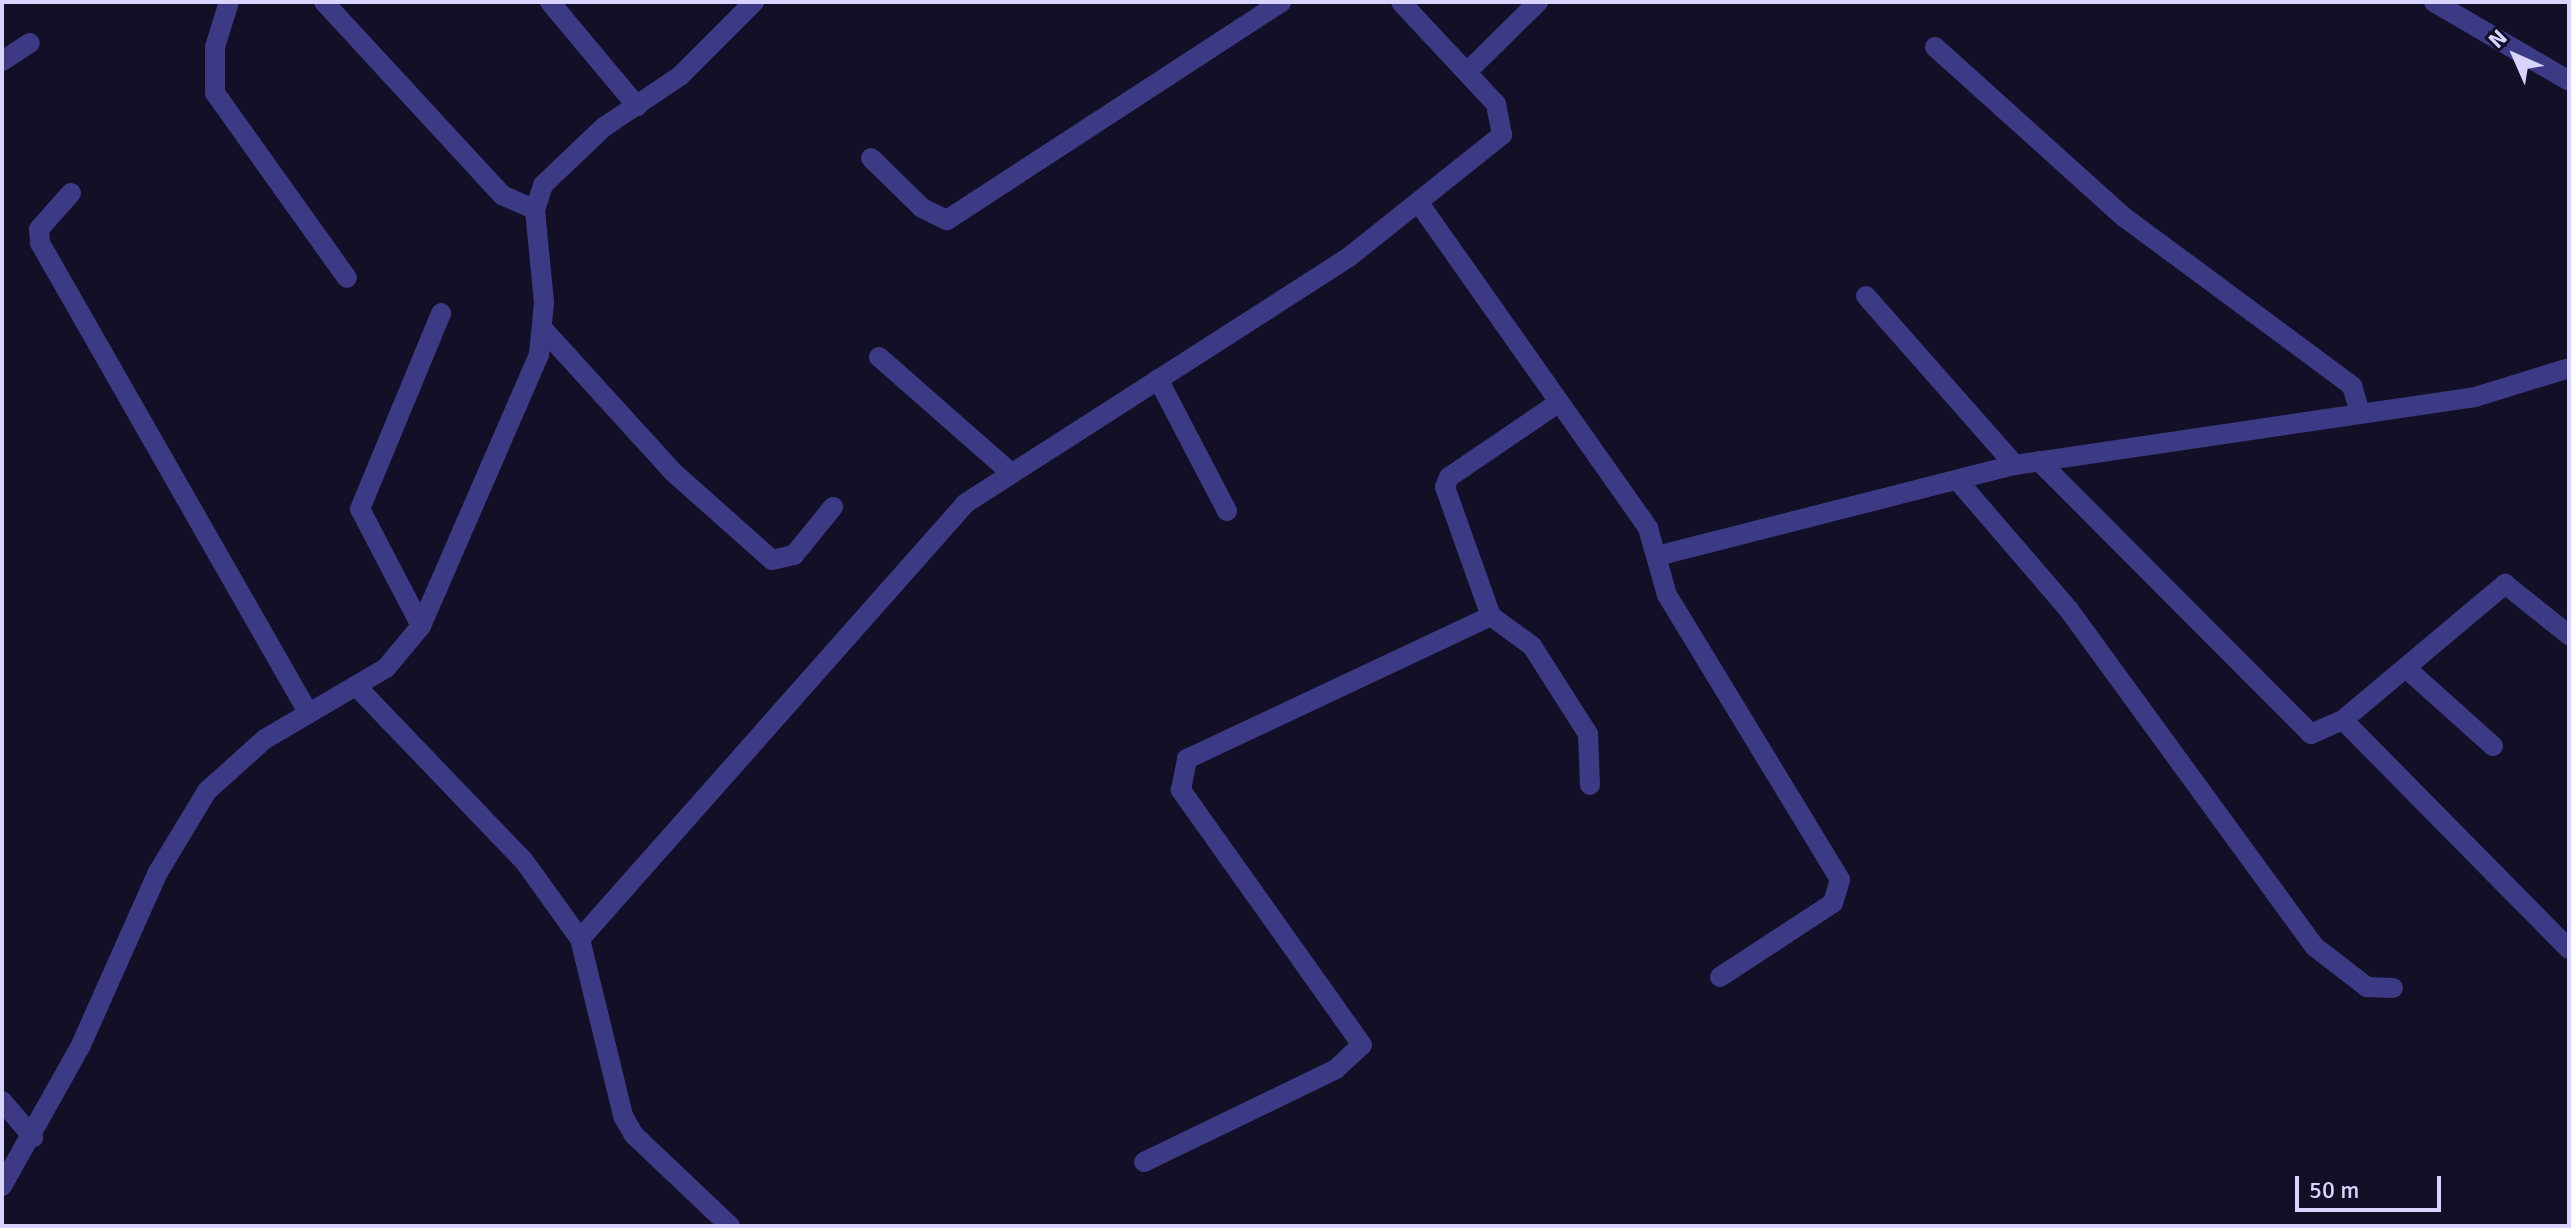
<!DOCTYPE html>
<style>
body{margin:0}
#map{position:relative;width:2571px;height:1228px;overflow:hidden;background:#130f26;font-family:Signika,sans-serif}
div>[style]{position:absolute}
.minor>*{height:20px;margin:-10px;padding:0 10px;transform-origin:10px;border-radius:10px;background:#3d3a85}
span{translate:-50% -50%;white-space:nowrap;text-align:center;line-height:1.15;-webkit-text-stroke:6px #130f26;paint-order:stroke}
.frame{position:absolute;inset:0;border:4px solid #d9d4ff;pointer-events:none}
.north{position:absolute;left:2475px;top:16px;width:80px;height:80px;-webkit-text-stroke:6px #130f26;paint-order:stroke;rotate:315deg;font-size:22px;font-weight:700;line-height:32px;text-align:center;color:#d9d4ff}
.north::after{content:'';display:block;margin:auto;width:28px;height:36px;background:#d9d4ff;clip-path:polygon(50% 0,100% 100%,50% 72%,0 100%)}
.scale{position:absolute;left:2295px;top:1176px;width:146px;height:36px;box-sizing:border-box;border:4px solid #d9d4ff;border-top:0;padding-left:10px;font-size:24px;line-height:28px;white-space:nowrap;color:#d9d4ff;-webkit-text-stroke:6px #130f26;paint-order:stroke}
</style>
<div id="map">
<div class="minor">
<i style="left:229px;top:2px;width:47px;rotate:107.3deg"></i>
<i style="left:215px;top:47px;width:46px;rotate:90deg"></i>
<i style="left:215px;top:93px;width:227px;rotate:54.5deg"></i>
<i style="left:324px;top:2px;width:263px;rotate:47.3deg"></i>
<i style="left:502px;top:195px;width:36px;rotate:24deg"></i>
<i style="left:550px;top:2px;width:136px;rotate:50.1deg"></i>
<i style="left:2434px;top:2px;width:156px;rotate:30.3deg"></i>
<i style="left:1935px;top:47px;width:254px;rotate:42deg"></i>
<i style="left:2124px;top:217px;width:284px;rotate:36.5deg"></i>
<i style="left:2352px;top:386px;width:27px;rotate:73deg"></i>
<i style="left:2px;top:61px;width:33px;rotate:-33deg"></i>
<i style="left:1467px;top:72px;width:100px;rotate:-44.6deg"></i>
<i style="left:871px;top:158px;width:71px;rotate:44.4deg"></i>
<i style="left:922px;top:208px;width:28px;rotate:26deg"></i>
<i style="left:947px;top:220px;width:399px;rotate:-33.1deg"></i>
<i style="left:71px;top:193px;width:48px;rotate:131.6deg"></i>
<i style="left:39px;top:229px;width:14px;rotate:86deg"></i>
<i style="left:40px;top:243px;width:542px;rotate:60.27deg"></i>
<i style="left:1421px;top:206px;width:394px;rotate:54.8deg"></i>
<i style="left:1648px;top:528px;width:70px;rotate:74.2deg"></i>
<i style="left:1667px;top:595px;width:333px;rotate:58.7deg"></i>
<i style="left:1840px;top:880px;width:24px;rotate:107deg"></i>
<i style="left:1833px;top:903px;width:135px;rotate:146.8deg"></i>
<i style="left:1866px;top:296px;width:225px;rotate:48.6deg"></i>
<i style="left:543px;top:329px;width:193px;rotate:47.7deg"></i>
<i style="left:673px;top:472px;width:132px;rotate:41.6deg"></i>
<i style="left:772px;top:560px;width:23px;rotate:-13deg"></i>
<i style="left:794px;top:555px;width:62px;rotate:-50.9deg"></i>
<i style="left:879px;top:357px;width:174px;rotate:41.3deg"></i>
<i style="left:1158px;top:379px;width:149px;rotate:62.4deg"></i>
<i style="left:1558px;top:403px;width:132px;rotate:145.8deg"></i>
<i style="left:1449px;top:477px;width:11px;rotate:112deg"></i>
<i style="left:1445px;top:487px;width:137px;rotate:70.4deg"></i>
<i style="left:1491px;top:616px;width:51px;rotate:36.2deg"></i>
<i style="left:1532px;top:646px;width:104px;rotate:57.5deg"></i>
<i style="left:1588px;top:734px;width:51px;rotate:87.8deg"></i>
<i style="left:2039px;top:461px;width:385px;rotate:45.1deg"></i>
<i style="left:2311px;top:734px;width:35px;rotate:-24deg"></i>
<i style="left:2343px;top:720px;width:212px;rotate:-40deg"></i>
<i style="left:2505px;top:584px;width:82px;rotate:38.6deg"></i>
<i style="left:1959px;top:482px;width:169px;rotate:49.3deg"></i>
<i style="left:2069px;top:610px;width:417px;rotate:53.9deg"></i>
<i style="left:2315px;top:947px;width:66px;rotate:37.6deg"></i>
<i style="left:2367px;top:987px;width:26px;rotate:2deg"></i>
<i style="left:1657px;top:556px;width:369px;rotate:-14.3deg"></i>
<i style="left:2015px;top:465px;width:465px;rotate:-8.4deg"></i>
<i style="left:2475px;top:397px;width:98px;rotate:-17.1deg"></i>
<i style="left:421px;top:626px;width:132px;rotate:-117.5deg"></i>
<i style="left:360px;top:509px;width:212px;rotate:-67.5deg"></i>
<i style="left:2406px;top:668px;width:117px;rotate:41.9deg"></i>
<i style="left:359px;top:689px;width:238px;rotate:46.2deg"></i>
<i style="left:524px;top:861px;width:96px;rotate:54.3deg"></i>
<i style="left:580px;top:939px;width:182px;rotate:76.3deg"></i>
<i style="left:623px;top:1116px;width:22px;rotate:60deg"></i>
<i style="left:634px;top:1135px;width:132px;rotate:43.5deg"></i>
<i style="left:2343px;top:720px;width:322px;rotate:45.4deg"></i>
<i style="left:580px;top:939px;width:582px;rotate:-48.48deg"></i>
<i style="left:966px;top:503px;width:455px;rotate:-32.7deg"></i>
<i style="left:1349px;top:257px;width:196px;rotate:-38.6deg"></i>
<i style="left:1502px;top:135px;width:32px;rotate:-101deg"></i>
<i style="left:1496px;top:104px;width:139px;rotate:-133deg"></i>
<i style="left:2px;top:1101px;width:48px;rotate:49.3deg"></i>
<i style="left:1144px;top:1162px;width:213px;rotate:-25.8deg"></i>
<i style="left:1336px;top:1069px;width:35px;rotate:-43deg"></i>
<i style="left:1362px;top:1045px;width:313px;rotate:-125.4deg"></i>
<i style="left:1181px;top:790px;width:32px;rotate:-79deg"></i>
<i style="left:1187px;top:759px;width:336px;rotate:-25.2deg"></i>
<i style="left:2px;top:1186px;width:162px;rotate:-60.7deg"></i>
<i style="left:81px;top:1045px;width:187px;rotate:-66deg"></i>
<i style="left:157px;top:874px;width:97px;rotate:-58.9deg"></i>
<i style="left:207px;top:791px;width:78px;rotate:-41.9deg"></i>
<i style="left:265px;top:739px;width:140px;rotate:-30.4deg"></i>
<i style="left:386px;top:668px;width:55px;rotate:-50.2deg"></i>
<i style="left:421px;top:626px;width:296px;rotate:-66.5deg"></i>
<i style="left:539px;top:355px;width:53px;rotate:-84.6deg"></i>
<i style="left:544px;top:302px;width:92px;rotate:-95.6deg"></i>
<i style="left:535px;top:210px;width:26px;rotate:-72deg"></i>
<i style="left:543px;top:185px;width:84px;rotate:-43.6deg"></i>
<i style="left:604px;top:127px;width:92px;rotate:-33.9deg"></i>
<i style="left:680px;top:76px;width:105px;rotate:-45deg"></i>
</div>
<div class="frame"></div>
<div class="north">N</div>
<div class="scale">50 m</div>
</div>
